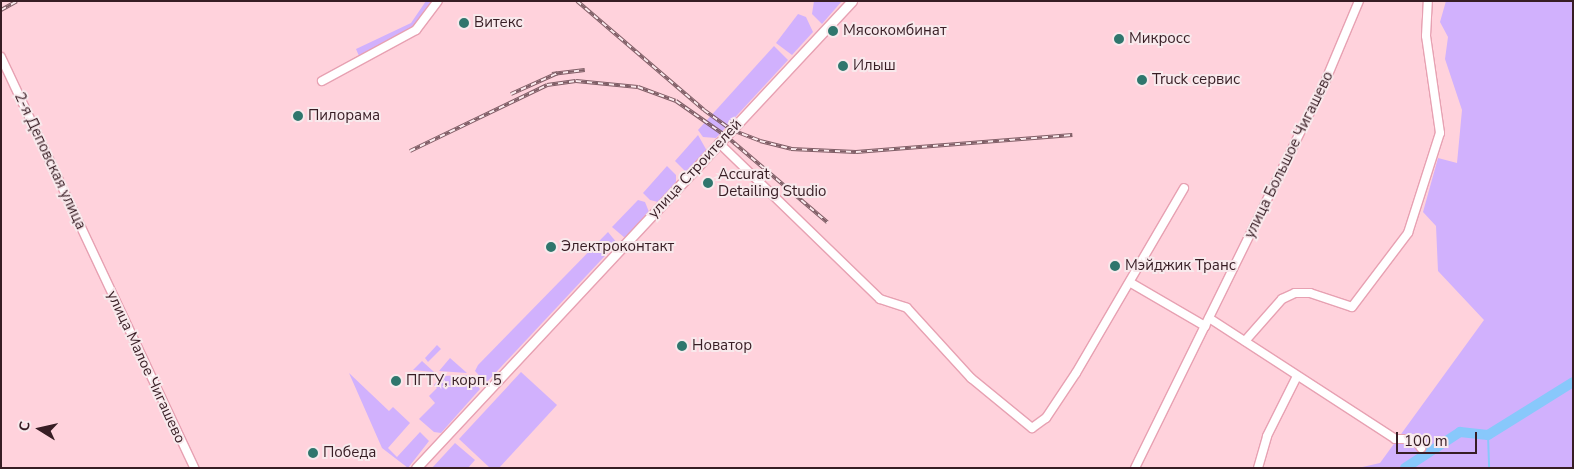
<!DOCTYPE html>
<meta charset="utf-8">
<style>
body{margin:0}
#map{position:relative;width:1574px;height:469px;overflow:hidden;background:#ffd2dc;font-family:"Nunito Sans",sans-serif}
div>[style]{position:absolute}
.green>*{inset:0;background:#d1b1fd}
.stream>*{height:2px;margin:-1px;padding:0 1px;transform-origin:1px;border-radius:1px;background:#88c8fb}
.river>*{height:10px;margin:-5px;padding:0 5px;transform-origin:5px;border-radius:5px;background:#88c8fb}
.roads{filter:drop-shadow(1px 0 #e7a1b2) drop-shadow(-1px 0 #e7a1b2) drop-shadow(0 1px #e7a1b2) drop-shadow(0 -1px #e7a1b2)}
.minor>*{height:8px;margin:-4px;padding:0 4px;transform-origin:4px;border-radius:4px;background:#fff}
.major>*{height:9px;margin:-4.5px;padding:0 4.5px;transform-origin:4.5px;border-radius:4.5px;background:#fff}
.rail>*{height:4px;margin-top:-2px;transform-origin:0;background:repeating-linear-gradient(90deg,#f8e9ec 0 5.5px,#7f5e66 0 11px);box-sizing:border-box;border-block:1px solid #7f5e66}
.dots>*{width:14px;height:14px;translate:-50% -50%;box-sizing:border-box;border:2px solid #f8e9ec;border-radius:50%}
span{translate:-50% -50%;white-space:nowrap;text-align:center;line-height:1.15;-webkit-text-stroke:4px #f8e9ec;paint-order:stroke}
.poi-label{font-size:15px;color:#371d24}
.left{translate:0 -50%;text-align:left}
.street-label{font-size:15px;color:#371d24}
.frame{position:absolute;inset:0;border:2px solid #371d24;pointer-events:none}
.north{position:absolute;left:15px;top:404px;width:50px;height:50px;-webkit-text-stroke:4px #f8e9ec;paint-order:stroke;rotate:280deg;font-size:14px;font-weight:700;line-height:20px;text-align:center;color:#371d24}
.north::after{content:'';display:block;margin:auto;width:18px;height:22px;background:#371d24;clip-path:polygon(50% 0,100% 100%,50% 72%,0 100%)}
.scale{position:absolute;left:1396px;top:432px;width:81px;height:22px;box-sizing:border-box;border:2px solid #371d24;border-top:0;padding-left:6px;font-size:15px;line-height:18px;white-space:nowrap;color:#371d24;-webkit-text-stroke:4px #f8e9ec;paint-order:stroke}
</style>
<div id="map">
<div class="green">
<i style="clip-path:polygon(426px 1px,434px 1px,415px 26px,359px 56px,356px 49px,411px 23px)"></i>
<i style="clip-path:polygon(814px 1px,842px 1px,822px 24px,812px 14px)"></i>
<i style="clip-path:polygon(1446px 1px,1573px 1px,1573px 468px,1358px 468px,1380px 463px,1484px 320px,1438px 271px,1436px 226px,1423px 212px,1438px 158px,1457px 163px,1462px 110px,1445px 59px,1448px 37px,1440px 22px)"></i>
<i style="clip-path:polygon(798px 14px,806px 17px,813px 32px,792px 55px,776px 43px)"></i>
<i style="clip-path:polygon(774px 46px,788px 60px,716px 138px,703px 137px,698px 130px)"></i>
<i style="clip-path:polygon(698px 135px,707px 151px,687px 173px,675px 161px)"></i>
<i style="clip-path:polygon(667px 166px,676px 175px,676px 182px,658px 202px,650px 200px,643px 193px)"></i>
<i style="clip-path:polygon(638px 200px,645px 202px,649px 212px,625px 238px,612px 227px)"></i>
<i style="clip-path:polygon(608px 232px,617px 243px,486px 383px,475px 371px,478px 365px)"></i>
<i style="clip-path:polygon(437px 345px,441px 349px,428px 362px,425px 358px)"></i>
<i style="clip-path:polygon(450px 358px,467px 373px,439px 371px)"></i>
<i style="clip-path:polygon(422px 361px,434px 372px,413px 370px)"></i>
<i style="clip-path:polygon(521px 372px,557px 405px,499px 468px,490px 468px,459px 439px)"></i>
<i style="clip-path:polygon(349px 373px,389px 411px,393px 407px,410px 423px,388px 448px,397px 457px,420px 432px,429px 441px,408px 468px,382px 448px)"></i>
<i style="clip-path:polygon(469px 375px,480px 389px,441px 433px,434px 432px,419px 419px,435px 403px,429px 396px,437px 388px,434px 385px,442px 376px)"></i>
<i style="clip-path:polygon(455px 443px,475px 460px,468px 468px,432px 468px)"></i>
</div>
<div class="stream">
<i style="left:1488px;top:435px;width:33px;rotate:88deg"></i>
</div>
<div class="river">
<i style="left:1405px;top:468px;width:66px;rotate:-33.2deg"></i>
<i style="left:1460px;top:432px;width:28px;rotate:6deg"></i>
<i style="left:1488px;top:435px;width:100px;rotate:-31.9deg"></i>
</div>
<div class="roads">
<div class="minor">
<i style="left:1px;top:57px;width:454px;rotate:64.8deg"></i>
<i style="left:322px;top:81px;width:107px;rotate:-28.5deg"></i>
<i style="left:416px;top:30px;width:36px;rotate:-53deg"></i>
<i style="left:719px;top:143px;width:224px;rotate:44.1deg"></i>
<i style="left:880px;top:299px;width:28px;rotate:18deg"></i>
<i style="left:907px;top:308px;width:95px;rotate:47.6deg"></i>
<i style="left:971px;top:378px;width:79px;rotate:39.3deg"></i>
<i style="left:1032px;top:428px;width:17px;rotate:-36deg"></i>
<i style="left:1046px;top:418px;width:54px;rotate:-56.3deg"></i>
<i style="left:1076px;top:373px;width:214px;rotate:-59.7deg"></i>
<i style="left:1131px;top:283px;width:86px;rotate:30.2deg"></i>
<i style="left:1209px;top:318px;width:222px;rotate:33deg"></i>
<i style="left:1395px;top:439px;width:20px"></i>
<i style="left:1415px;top:439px;width:11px;rotate:56deg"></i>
<i style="left:1245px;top:341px;width:56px;rotate:-48.6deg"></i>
<i style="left:1282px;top:299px;width:14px;rotate:-25deg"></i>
<i style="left:1295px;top:293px;width:15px"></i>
<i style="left:1310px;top:293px;width:44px;rotate:18.4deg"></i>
<i style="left:1352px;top:307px;width:93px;rotate:-52.9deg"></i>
<i style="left:1408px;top:233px;width:105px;rotate:-72.3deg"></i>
<i style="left:1440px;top:133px;width:98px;rotate:-98.2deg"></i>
<i style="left:1426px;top:36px;width:35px;rotate:-87deg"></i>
<i style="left:1135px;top:468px;width:436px;rotate:-63.8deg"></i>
<i style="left:1327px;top:77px;width:82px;rotate:-67.2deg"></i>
<i style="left:1258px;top:468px;width:33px;rotate:-74deg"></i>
<i style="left:1267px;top:436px;width:67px;rotate:-63.4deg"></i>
</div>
<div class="major">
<i style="left:416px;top:468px;width:639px;rotate:-46.97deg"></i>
</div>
</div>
<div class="rail">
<i style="left:577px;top:1px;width:167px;rotate:40.6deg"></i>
<i style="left:704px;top:110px;width:34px;rotate:36deg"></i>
<i style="left:732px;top:130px;width:30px;rotate:21deg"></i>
<i style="left:760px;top:141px;width:32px;rotate:14deg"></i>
<i style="left:791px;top:149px;width:65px;rotate:2.6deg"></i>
<i style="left:856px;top:152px;width:217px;rotate:-4.5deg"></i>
<i style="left:1px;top:10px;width:18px;rotate:-29deg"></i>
<i style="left:552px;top:74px;width:33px;rotate:-7deg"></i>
<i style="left:511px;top:94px;width:51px;rotate:-24.1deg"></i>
<i style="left:410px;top:151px;width:152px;rotate:-25.7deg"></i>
<i style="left:547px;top:85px;width:29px;rotate:-8deg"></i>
<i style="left:576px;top:81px;width:62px;rotate:5.5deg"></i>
<i style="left:638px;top:87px;width:40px;rotate:20.2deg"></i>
<i style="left:676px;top:101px;width:61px;rotate:35deg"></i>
<i style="left:726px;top:136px;width:133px;rotate:40.4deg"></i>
</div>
<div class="dots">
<i style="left:464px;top:23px;background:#2f766d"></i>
<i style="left:833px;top:31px;background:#2f766d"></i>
<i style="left:1119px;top:39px;background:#2f766d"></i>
<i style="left:843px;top:66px;background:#2f766d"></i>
<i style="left:1142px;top:80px;background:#2f766d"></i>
<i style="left:298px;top:116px;background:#2f766d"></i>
<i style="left:708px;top:183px;background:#2f766d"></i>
<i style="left:551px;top:247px;background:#2f766d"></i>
<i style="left:1115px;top:266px;background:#2f766d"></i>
<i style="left:682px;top:346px;background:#2f766d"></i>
<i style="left:396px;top:381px;background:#2f766d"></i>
<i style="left:313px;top:453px;background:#2f766d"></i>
</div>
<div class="poi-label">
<span class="left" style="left:474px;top:23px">Витекс</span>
<span class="left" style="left:843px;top:31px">Мясокомбинат</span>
<span class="left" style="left:1129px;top:39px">Микросс</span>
<span class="left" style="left:853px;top:66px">Илыш</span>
<span class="left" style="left:1152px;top:80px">Truck сервис</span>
<span class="left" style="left:308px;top:116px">Пилорама</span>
<span class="left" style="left:718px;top:183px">Accurat<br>Detailing Studio</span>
<span class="left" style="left:561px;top:247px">Электроконтакт</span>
<span class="left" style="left:1125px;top:266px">Мэйджик Транс</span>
<span class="left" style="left:692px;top:346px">Новатор</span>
<span class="left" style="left:406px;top:381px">ПГТУ, корп. 5</span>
<span class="left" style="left:323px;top:453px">Победа</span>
</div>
<div class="street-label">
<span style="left:1289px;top:155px;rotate:-64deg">улица Большое Чигашево</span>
<span style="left:50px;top:161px;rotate:65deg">2-я Деповская улица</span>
<span style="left:695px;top:169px;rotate:-47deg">улица Строителей</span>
<span style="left:146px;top:367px;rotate:65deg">улица Малое Чигашево</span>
</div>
<div class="frame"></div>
<div class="north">С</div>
<div class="scale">100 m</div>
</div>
